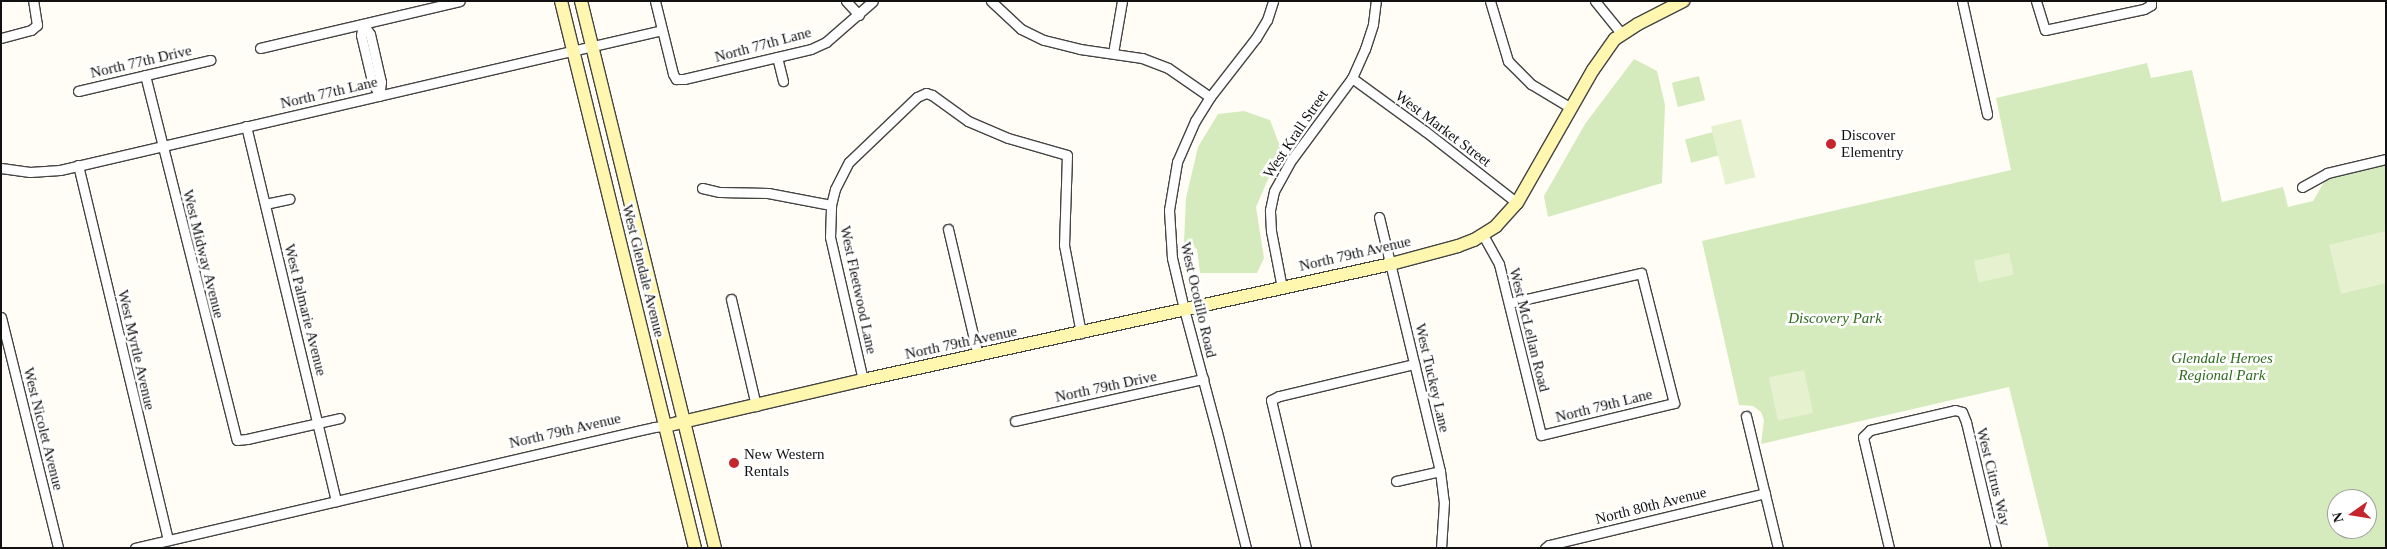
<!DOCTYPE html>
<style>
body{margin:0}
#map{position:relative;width:2387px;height:549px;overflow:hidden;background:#fffdf5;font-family:"Times New Roman",serif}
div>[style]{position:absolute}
.green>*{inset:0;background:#d5ebbd;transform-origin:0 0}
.pitch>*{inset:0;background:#e6f2cf;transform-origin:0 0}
.roads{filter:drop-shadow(1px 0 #444) drop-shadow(-1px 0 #444) drop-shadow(0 1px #444) drop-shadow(0 -1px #444)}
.street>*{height:9px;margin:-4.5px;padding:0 4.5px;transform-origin:4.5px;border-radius:4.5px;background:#fff}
.secondary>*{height:12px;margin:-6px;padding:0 6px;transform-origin:6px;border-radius:6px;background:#fff6b0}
.dots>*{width:14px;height:14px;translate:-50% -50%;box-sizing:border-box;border:2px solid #fff;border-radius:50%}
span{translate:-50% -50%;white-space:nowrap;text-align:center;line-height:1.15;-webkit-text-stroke:5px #fff;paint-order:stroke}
.street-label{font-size:15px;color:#111}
.poi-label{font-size:15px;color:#111}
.left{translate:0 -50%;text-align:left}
.park-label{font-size:15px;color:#2f6b1f;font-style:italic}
.frame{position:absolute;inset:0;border:2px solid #111;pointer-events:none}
.north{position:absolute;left:2327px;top:489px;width:50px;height:50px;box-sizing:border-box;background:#fff;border:1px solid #a0a0a0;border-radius:50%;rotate:257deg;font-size:14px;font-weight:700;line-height:20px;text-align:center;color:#111}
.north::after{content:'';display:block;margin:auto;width:18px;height:22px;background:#c4262e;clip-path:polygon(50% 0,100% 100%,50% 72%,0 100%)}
</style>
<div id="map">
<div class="green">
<i style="clip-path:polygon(1634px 59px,1657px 71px,1665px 105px,1662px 183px,1548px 217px,1544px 196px,1585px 124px)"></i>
<i style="clip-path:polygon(evenodd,2147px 63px,2151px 78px,2192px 70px,2222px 202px,2283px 187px,2288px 207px,2313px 201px,2327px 177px,2386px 163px,2386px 548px,2049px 548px,2009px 387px,1761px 444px,1764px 420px,1761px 412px,1753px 406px,1739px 405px,1702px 241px,2011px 170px,1996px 98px,2147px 63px,2337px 499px,2367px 499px,2367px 529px,2337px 529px,2337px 499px)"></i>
<i style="left:1699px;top:76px;width:25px;height:28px;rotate:76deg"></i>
<i style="clip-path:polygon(1244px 111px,1270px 120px,1281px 149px,1256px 207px,1264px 258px,1257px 273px,1200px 273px,1197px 249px,1184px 243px,1186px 198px,1198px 147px,1218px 114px)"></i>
<i style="left:1713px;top:132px;width:24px;height:29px;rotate:75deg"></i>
</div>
<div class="pitch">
<i style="left:1741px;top:119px;width:60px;height:31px;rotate:76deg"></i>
<i style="clip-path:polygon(2386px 231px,2386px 283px,2341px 294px,2329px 245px)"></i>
<i style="left:2009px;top:253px;width:22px;height:36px;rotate:77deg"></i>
<i style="left:1804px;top:370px;width:44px;height:36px;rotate:78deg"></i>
</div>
<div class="roads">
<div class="street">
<i style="left:655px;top:1px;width:75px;rotate:76.1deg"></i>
<i style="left:673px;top:74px;width:6px;rotate:59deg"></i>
<i style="left:676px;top:79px;width:8px"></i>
<i style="left:684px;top:79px;width:130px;rotate:-13.3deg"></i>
<i style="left:811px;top:49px;width:17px;rotate:-25deg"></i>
<i style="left:826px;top:42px;width:62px;rotate:-41.1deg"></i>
<i style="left:846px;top:1px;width:19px;rotate:47deg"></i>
<i style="left:991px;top:1px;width:41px;rotate:43deg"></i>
<i style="left:1021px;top:29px;width:25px;rotate:26deg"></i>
<i style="left:1044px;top:40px;width:37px;rotate:14deg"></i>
<i style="left:1080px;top:49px;width:63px;rotate:8.3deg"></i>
<i style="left:1142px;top:58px;width:28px;rotate:21deg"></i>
<i style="left:1168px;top:68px;width:51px;rotate:34.6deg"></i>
<i style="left:1490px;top:1px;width:63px;rotate:73.3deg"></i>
<i style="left:1508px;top:61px;width:33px;rotate:45deg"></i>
<i style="left:1531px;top:84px;width:47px;rotate:31deg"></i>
<i style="left:1595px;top:1px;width:41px;rotate:50.9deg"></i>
<i style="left:1962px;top:1px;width:116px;rotate:77.5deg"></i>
<i style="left:2036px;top:1px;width:30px;rotate:73deg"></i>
<i style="left:2045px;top:30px;width:101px;rotate:-12deg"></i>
<i style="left:2144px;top:9px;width:8px;rotate:-30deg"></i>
<i style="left:2151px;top:5px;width:4px;rotate:-90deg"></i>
<i style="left:363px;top:24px;width:12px;rotate:55deg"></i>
<i style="left:370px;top:34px;width:49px;rotate:77.1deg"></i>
<i style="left:381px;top:82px;width:14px;rotate:98deg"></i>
<i style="left:363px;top:24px;width:11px;rotate:100deg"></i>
<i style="left:361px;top:35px;width:47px;rotate:76.6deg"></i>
<i style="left:372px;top:81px;width:16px;rotate:63deg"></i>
<i style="left:1px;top:38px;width:31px;rotate:-15deg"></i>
<i style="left:31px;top:30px;width:8px;rotate:-40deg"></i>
<i style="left:37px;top:25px;width:24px;rotate:-99deg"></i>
<i style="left:260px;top:48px;width:205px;rotate:-13.2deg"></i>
<i style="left:1113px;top:53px;width:53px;rotate:-80.2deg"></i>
<i style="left:777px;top:57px;width:25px;rotate:76deg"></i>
<i style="left:145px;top:75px;width:376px;rotate:75.9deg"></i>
<i style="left:237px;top:440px;width:10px;rotate:-6deg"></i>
<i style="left:247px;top:439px;width:95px;rotate:-12.7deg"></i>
<i style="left:1352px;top:78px;width:90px;rotate:36deg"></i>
<i style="left:1425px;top:131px;width:117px;rotate:38deg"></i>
<i style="left:78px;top:91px;width:136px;rotate:-13.2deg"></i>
<i style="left:246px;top:126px;width:386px;rotate:76.5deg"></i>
<i style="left:78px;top:165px;width:386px;rotate:76.5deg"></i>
<i style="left:1px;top:168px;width:29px;rotate:8deg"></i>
<i style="left:30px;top:172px;width:30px;rotate:-4deg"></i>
<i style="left:60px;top:170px;width:618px;rotate:-13.09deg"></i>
<i style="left:2302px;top:187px;width:29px;rotate:-29deg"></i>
<i style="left:2327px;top:173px;width:61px;rotate:-13.3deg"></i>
<i style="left:702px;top:188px;width:18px;rotate:13deg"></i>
<i style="left:720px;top:192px;width:48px;rotate:1.2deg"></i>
<i style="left:768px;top:193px;width:64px;rotate:10.8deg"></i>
<i style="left:265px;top:204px;width:25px;rotate:-12deg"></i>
<i style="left:1379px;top:217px;width:261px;rotate:76.5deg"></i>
<i style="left:1440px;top:471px;width:31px;rotate:83deg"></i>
<i style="left:1444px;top:502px;width:46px;rotate:93.7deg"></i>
<i style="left:948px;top:229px;width:130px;rotate:76.7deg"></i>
<i style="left:1483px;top:235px;width:33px;rotate:61deg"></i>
<i style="left:1499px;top:264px;width:176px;rotate:76.2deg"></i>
<i style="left:1541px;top:435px;width:137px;rotate:-13.5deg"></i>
<i style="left:1674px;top:403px;width:134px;rotate:-104.2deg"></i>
<i style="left:1641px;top:273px;width:135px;rotate:167.2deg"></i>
<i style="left:1282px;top:288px;width:58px;rotate:-100.9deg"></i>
<i style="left:1271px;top:231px;width:21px;rotate:-93deg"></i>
<i style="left:1270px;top:210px;width:19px;rotate:-78deg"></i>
<i style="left:1274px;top:191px;width:37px;rotate:-61deg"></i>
<i style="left:1292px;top:159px;width:101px;rotate:-53.5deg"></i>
<i style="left:1352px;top:78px;width:32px;rotate:-66deg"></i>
<i style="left:1365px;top:49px;width:26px;rotate:-72deg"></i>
<i style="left:1373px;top:24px;width:23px;rotate:-83deg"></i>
<i style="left:731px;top:299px;width:110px;rotate:76.8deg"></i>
<i style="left:1px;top:317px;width:238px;rotate:76.1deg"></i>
<i style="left:863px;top:380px;width:147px;rotate:-103deg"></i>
<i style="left:830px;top:237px;width:32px;rotate:-88deg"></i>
<i style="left:831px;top:205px;width:16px;rotate:-76deg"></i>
<i style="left:835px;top:189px;width:30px;rotate:-63deg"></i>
<i style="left:849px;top:162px;width:94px;rotate:-43.7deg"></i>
<i style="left:917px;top:97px;width:10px;rotate:-24deg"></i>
<i style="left:926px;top:93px;width:6px;rotate:18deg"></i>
<i style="left:932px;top:95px;width:44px;rotate:35.8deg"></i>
<i style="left:968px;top:121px;width:43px;rotate:23deg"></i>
<i style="left:1008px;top:138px;width:61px;rotate:16.1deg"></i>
<i style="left:1067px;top:155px;width:90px;rotate:91.9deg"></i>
<i style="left:1064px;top:245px;width:90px;rotate:79.1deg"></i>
<i style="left:1746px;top:416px;width:136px;rotate:76.4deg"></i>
<i style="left:1015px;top:421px;width:193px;rotate:-12.6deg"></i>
<i style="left:1396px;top:481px;width:45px;rotate:-12.8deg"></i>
<i style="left:135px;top:548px;width:533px;rotate:-13.12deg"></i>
<i style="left:654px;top:427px;width:11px;rotate:-5deg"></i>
<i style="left:1246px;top:548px;width:120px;rotate:-104deg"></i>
<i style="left:1217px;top:432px;width:127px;rotate:-105deg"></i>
<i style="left:1184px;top:309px;width:52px;rotate:-103.2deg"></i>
<i style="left:1172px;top:258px;width:48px;rotate:-93.6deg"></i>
<i style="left:1169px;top:210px;width:49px;rotate:-80.5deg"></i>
<i style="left:1177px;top:162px;width:45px;rotate:-66.3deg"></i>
<i style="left:1195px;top:121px;width:28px;rotate:-58deg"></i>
<i style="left:1210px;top:97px;width:75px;rotate:-52.1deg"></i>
<i style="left:1256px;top:38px;width:21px;rotate:-59deg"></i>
<i style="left:1267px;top:20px;width:20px;rotate:-72deg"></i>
<i style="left:1306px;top:548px;width:152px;rotate:-103.3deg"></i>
<i style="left:1271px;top:400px;width:9px;rotate:-27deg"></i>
<i style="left:1279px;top:396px;width:139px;rotate:-13.3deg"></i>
<i style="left:1545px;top:548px;width:5px;rotate:-37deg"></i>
<i style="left:1549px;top:545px;width:222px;rotate:-13.5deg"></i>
<i style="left:1889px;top:548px;width:114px;rotate:-103.2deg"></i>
<i style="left:1863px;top:437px;width:10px;rotate:-45deg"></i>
<i style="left:1870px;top:430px;width:87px;rotate:-13.2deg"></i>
<i style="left:1955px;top:410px;width:7px;rotate:16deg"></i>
<i style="left:1962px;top:412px;width:11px;rotate:68deg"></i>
<i style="left:1966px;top:422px;width:130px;rotate:76.6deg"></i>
</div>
<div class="secondary">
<i style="left:561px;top:1px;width:563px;rotate:76.24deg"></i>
<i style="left:581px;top:1px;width:563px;rotate:76.24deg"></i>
<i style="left:665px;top:426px;width:203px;rotate:-13.1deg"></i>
<i style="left:863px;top:380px;width:541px;rotate:-12.39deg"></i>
<i style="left:1391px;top:264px;width:69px;rotate:-15deg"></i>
<i style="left:1458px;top:246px;width:17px;rotate:-21deg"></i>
<i style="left:1474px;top:240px;width:26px;rotate:-32deg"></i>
<i style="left:1496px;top:226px;width:31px;rotate:-48deg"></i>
<i style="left:1517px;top:203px;width:153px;rotate:-60.3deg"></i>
<i style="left:1593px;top:70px;width:38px;rotate:-55deg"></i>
<i style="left:1615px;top:39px;width:27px;rotate:-33deg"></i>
<i style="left:1638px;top:24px;width:51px;rotate:-27.1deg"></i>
</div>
</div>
<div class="dots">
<i style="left:1831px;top:144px;background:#c4262e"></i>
<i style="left:734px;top:463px;background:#c4262e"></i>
</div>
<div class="street-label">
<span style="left:763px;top:45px;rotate:-15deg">North 77th Lane</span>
<span style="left:141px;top:62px;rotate:-13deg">North 77th Drive</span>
<span style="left:329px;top:93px;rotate:-13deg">North 77th Lane</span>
<span style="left:1443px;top:129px;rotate:37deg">West Market Street</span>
<span style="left:1296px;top:134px;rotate:-56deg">West Krall Street</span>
<span style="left:203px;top:254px;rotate:76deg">West Midway Avenue</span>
<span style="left:1355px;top:254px;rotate:-13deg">North 79th Avenue</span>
<span style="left:643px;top:271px;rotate:76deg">West Glendale Avenue</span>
<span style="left:858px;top:290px;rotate:78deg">West Fleetwood Lane</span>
<span style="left:1198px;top:300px;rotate:77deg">West Ocotillo Road</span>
<span style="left:305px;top:310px;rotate:76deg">West Palmarie Avenue</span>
<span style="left:1529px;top:330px;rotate:76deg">West McLellan Road</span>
<span style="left:961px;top:343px;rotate:-12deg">North 79th Avenue</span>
<span style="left:136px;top:350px;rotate:77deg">West Myrtle Avenue</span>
<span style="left:1432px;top:378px;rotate:77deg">West Tuckey Lane</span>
<span style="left:1106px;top:387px;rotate:-12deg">North 79th Drive</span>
<span style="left:1604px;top:406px;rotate:-14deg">North 79th Lane</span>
<span style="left:43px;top:429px;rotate:76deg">West Nicolet Avenue</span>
<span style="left:565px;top:431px;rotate:-13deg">North 79th Avenue</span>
<span style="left:1993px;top:477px;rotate:76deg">West Citrus Way</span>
<span style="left:1651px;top:506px;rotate:-14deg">North 80th Avenue</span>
</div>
<div class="poi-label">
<span class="left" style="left:1841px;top:144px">Discover<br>Elementry</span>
<span class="left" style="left:744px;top:463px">New Western<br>Rentals</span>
</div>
<div class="park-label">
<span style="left:1835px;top:319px">Discovery Park</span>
<span style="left:2222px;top:367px">Glendale Heroes<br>Regional Park</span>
</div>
<div class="frame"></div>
<div class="north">N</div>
</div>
